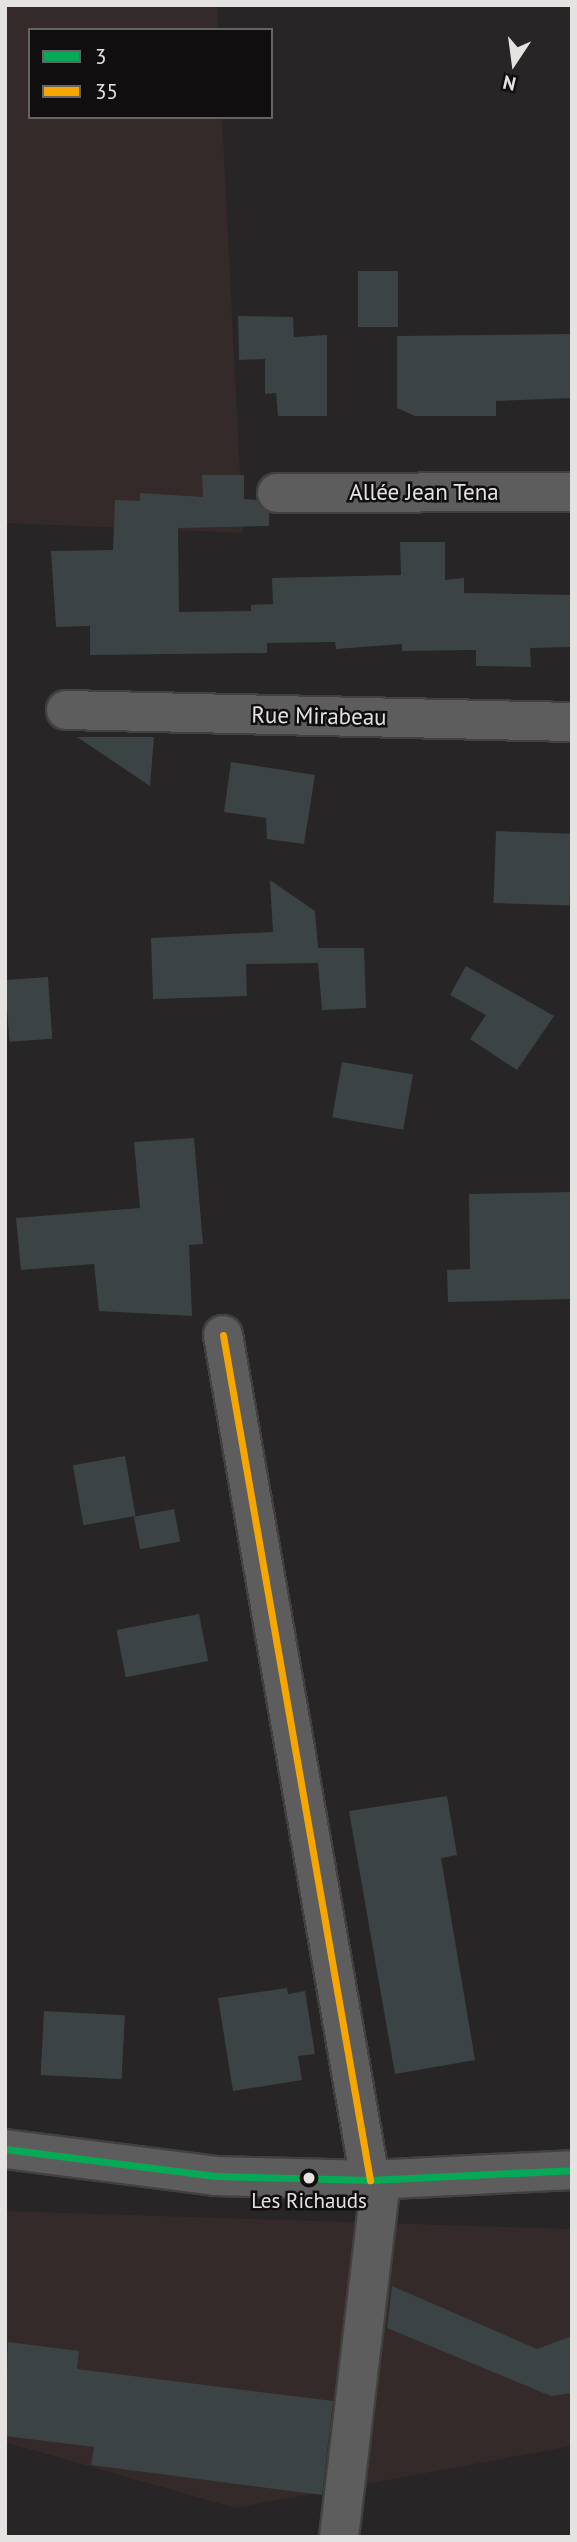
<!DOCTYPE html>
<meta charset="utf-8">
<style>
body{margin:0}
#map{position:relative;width:577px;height:2542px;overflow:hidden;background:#272525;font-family:"PT Sans",sans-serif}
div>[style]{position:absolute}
.built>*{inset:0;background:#342a2a}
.building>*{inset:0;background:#3c4344;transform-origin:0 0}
.roads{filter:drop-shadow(2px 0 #434040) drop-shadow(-2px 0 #434040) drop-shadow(0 2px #434040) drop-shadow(0 -2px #434040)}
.minor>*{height:38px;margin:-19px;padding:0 19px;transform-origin:19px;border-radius:19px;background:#5e5d5d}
.bus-1>*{height:7px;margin:-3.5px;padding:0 3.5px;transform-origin:3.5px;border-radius:3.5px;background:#06aa56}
.bus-2>*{height:7px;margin:-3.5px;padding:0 3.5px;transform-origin:3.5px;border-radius:3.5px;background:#f7a600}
.dots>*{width:19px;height:19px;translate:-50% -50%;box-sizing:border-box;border:4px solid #100e0e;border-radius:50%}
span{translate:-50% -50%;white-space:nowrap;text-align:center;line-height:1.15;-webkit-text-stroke:5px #100e0e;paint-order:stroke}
.bus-label{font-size:21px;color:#e5e2e2}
.street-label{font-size:23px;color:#e5e2e2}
.frame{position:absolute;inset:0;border:7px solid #e5e2e2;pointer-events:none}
.legend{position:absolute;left:28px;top:28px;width:245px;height:91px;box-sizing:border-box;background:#100e0e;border:2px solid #656363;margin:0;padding:9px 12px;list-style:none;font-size:21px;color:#e5e2e2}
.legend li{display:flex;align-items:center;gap:14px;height:35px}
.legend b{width:35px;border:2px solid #656363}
.north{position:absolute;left:479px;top:28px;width:70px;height:70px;-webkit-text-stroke:5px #100e0e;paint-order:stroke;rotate:193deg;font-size:19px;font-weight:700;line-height:28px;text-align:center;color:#e5e2e2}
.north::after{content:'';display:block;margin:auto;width:24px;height:32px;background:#e5e2e2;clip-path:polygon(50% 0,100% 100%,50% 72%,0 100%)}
</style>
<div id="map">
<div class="built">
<i style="clip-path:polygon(5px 5px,217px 5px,218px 30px,30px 30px,30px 117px,222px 117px,243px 533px,5px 523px)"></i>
<i style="clip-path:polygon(5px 2211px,572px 2229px,572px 2446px,235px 2508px,5px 2442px)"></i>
</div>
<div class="building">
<i style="left:358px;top:271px;width:40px;height:56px"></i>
<i style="clip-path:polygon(238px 316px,293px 317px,294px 337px,327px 335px,327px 416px,278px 416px,276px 393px,265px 394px,265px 359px,239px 360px)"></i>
<i style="clip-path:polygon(572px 334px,572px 398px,496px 401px,496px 416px,415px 416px,397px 408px,397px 336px)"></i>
<i style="clip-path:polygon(202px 475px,244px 475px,244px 499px,257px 500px,269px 513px,269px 526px,178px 528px,179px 612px,251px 611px,251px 605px,273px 604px,272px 578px,401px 575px,400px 542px,445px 542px,445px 580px,464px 578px,464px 593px,572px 595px,572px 647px,530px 648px,531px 667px,476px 666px,476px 650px,402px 651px,402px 644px,336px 649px,335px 642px,267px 643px,267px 653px,90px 655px,90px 626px,56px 627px,51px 551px,113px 550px,115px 500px,140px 501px,140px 493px,203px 497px)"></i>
<i style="clip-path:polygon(77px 737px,154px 737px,150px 786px)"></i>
<i style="clip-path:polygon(231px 762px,315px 775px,304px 844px,267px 839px,266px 818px,224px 812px)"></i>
<i style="left:496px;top:831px;width:76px;height:72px;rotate:2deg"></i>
<i style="clip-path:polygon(270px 880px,315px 911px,318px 948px,364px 948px,366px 1008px,322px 1010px,318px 963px,246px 964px,247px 996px,153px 999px,151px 938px,273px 932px)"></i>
<i style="clip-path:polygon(466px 966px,554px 1016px,517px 1070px,470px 1039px,486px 1015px,450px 995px)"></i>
<i style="left:48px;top:977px;width:62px;height:43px;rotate:86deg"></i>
<i style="left:342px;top:1062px;width:72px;height:56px;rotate:10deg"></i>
<i style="clip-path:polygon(194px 1138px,203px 1244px,189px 1245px,192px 1316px,99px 1311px,94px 1264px,21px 1270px,16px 1218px,140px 1208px,134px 1142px)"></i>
<i style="clip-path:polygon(572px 1192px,572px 1299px,448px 1302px,447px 1270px,470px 1269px,469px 1194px)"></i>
<i style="left:125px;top:1456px;width:61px;height:53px;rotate:80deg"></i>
<i style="left:174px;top:1509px;width:33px;height:41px;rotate:79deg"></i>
<i style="left:199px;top:1614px;width:48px;height:84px;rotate:79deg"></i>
<i style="clip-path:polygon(447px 1796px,457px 1855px,441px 1858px,475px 2060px,395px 2074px,349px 1811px)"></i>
<i style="clip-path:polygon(287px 1988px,288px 1994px,305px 1991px,315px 2054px,298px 2056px,302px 2080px,233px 2091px,218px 1998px)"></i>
<i style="left:44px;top:2011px;width:81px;height:64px;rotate:3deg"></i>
<i style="clip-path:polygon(392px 2286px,537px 2349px,572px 2336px,572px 2393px,551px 2396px,387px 2328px)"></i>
<i style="clip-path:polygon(8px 2342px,79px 2351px,77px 2369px,333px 2401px,322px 2495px,91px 2465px,94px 2447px,5px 2436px)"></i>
</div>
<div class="roads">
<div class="minor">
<i style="left:277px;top:493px;width:295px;rotate:-0.2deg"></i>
<i style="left:66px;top:710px;width:506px;rotate:1.36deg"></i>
<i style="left:223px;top:1335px;width:858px;rotate:80.13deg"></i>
<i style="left:5px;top:2149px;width:212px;rotate:7.3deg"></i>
<i style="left:215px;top:2176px;width:155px;rotate:1.5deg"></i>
<i style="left:370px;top:2180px;width:202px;rotate:-2.8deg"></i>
<i style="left:339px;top:2537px;width:360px;rotate:-83.3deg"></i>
</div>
</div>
<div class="bus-1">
<i style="left:5px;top:2149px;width:212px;rotate:7.3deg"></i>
<i style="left:215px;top:2176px;width:155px;rotate:1.5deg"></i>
<i style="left:370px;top:2180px;width:202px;rotate:-2.8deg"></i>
</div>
<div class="bus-2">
<i style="left:223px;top:1335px;width:858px;rotate:80.13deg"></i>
</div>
<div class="dots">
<i style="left:309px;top:2178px;background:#e5e2e2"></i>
</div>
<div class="bus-label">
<span style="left:309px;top:2201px">Les Richauds</span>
</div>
<div class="street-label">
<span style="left:424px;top:492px">Allée Jean Tena</span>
<span style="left:319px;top:716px;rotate:1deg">Rue Mirabeau</span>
</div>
<div class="frame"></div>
<ul class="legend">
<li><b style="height:9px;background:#06aa56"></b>3</li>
<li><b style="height:9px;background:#f7a600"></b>35</li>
</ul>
<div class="north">N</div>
</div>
